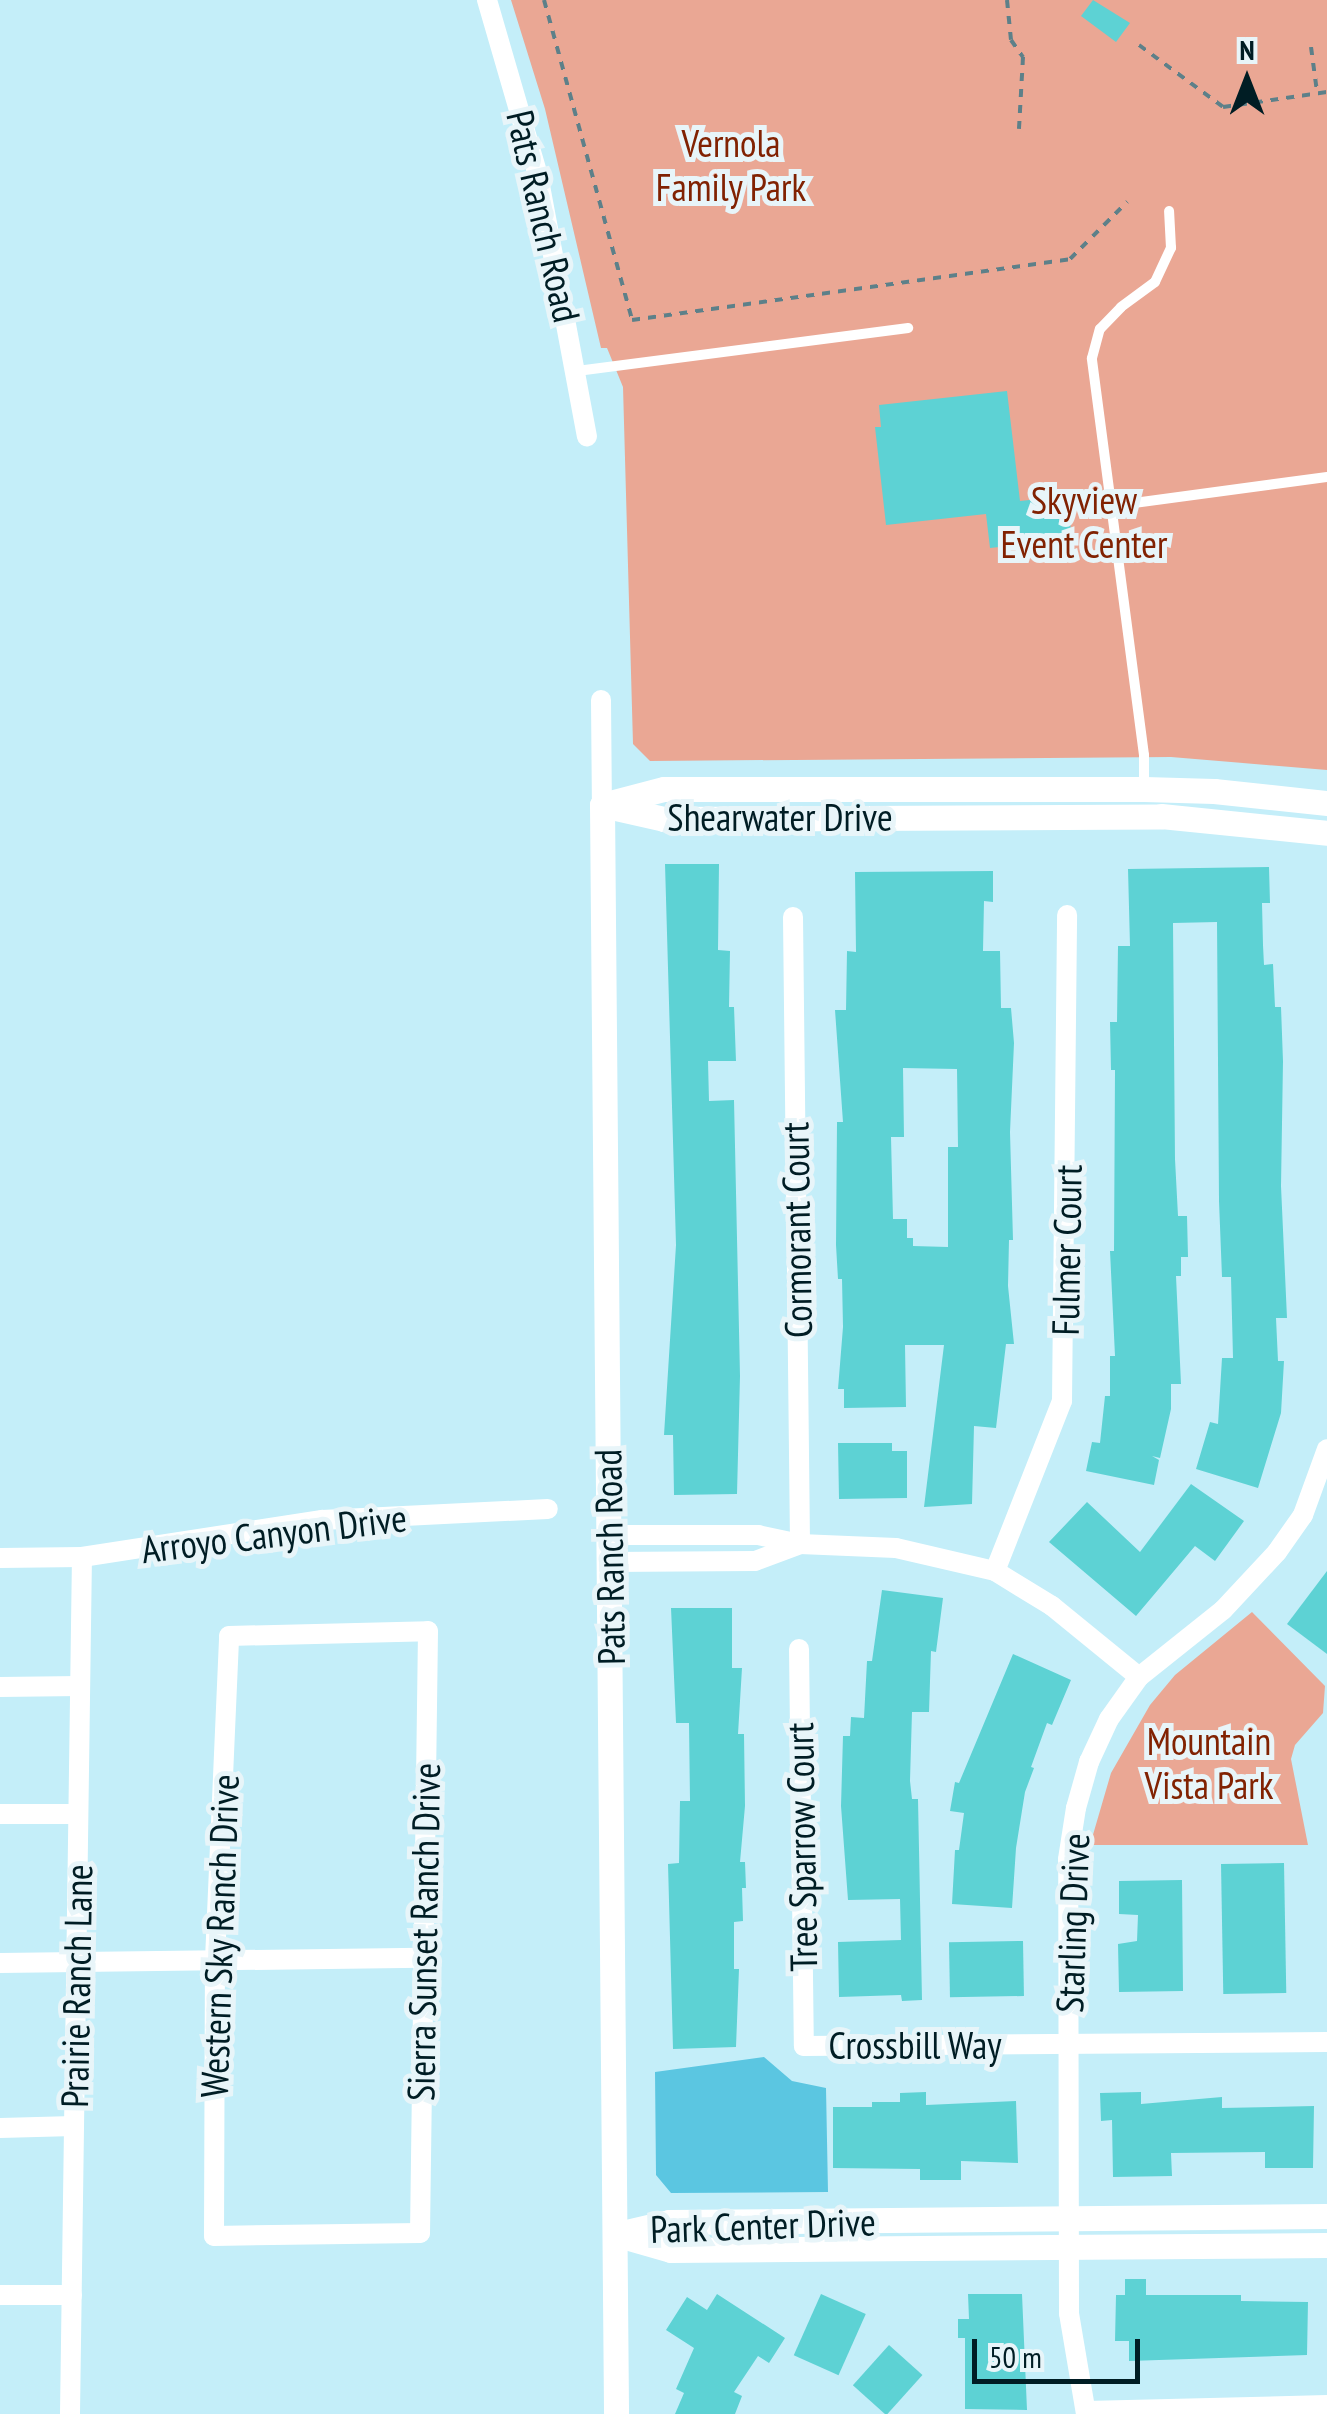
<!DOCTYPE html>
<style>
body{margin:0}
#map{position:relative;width:1327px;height:2414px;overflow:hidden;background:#c4eef9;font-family:"PT Sans Narrow",sans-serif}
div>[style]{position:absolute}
.green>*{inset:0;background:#eaa794}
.water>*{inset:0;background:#5bc6e1}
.building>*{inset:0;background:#5dd2d4;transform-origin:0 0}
.path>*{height:4px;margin-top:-2px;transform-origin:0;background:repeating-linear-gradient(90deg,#5d8089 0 8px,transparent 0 16px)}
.service>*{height:10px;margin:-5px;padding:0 5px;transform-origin:5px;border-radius:5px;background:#fff}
.minor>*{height:20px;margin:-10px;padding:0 10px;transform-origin:10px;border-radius:10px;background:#fff}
.tertiary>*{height:25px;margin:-12.5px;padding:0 12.5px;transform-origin:12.5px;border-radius:12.5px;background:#fff}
span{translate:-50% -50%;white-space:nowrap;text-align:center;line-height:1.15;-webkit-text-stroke:10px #e8f5f9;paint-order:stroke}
.park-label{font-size:38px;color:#812202}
.street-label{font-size:38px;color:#001d24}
.north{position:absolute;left:1197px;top:30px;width:100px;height:100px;-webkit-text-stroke:8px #e8f5f9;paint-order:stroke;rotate:0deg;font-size:28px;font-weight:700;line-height:40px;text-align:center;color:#001d24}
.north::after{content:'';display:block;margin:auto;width:35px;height:45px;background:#001d24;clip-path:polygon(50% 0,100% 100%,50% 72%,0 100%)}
.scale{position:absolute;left:972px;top:2339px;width:168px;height:45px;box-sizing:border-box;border:5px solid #001d24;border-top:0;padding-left:12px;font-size:30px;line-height:35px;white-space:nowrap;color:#001d24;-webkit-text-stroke:8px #e8f5f9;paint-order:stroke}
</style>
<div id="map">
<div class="green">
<i style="clip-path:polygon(511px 0,1327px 0,1327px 770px,1171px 757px,650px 761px,633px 744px,623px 387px,607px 348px,601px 348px,545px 109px)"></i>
<i style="clip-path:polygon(1252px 1612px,1325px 1686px,1323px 1713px,1295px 1745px,1291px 1759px,1308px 1845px,1090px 1845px,1111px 1773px,1150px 1705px,1175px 1675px)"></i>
</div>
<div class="water">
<i style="clip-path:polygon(764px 2057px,792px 2081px,826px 2088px,828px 2192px,671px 2193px,656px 2175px,655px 2072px)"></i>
</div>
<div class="building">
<i style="clip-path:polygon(1093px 0,1130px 23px,1116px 42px,1081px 16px)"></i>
<i style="clip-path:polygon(1007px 391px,1020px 501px,1067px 496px,1072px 539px,990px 548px,986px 514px,886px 525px,875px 427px,881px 427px,879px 405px)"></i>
<i style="clip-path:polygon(665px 864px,719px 864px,718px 950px,730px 951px,729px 1007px,734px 1007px,736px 1061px,708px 1061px,709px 1101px,734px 1100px,740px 1376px,737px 1494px,674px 1495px,673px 1435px,664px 1435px,676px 1245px)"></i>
<i style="clip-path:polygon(1269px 867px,1270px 903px,1262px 903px,1263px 945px,1264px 965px,1273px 964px,1275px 1007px,1281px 1007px,1283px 1061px,1281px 1186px,1287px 1318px,1276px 1318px,1278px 1361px,1284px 1361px,1281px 1413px,1258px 1488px,1196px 1469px,1210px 1422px,1218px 1424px,1222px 1358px,1233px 1358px,1231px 1277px,1222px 1277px,1219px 1201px,1217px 922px,1173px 923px,1175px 1159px,1178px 1216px,1187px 1216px,1188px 1257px,1181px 1257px,1181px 1276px,1176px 1276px,1181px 1384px,1171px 1384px,1171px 1409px,1160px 1458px,1152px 1456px,1159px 1460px,1154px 1485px,1086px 1471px,1092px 1442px,1100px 1443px,1105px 1396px,1110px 1396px,1110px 1356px,1115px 1356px,1110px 1251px,1114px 1251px,1115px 1070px,1111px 1070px,1110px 1022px,1117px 1022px,1118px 946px,1130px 946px,1128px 869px)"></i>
<i style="clip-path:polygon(evenodd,993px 871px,993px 902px,984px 901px,983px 951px,1000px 951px,1001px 1008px,1011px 1008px,1014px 1043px,1010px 1132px,1013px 1240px,1009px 1240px,1008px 1286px,1014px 1344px,1006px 1344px,996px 1428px,974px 1426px,972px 1504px,924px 1507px,944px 1345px,905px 1345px,906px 1407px,844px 1408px,844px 1389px,838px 1389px,843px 1327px,842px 1279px,838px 1279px,836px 1245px,837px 1122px,843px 1122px,835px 1010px,846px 1010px,847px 951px,856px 952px,855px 872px,993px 871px,903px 1068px,957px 1069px,958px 1147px,948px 1147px,948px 1247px,913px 1246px,913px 1238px,907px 1238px,907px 1219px,893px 1219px,891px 1137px,904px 1137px,903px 1068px)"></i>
<i style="clip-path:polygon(838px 1443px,892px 1443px,892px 1451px,907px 1451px,907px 1498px,839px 1499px)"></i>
<i style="clip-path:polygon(1191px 1484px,1244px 1521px,1215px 1561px,1195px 1546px,1136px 1616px,1049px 1542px,1087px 1502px,1140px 1552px)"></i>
<i style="clip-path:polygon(1327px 1571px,1327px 1654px,1287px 1624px)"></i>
<i style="clip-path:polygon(882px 1590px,943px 1598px,936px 1652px,931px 1651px,929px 1712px,912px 1712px,910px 1781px,912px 1799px,918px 1799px,922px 2000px,902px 2001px,901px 1995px,839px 1997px,838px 1942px,901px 1940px,900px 1899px,848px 1900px,841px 1806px,843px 1736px,850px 1736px,851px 1717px,864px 1718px,867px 1661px,872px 1661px)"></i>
<i style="clip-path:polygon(671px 1608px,732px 1608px,732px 1668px,742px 1668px,738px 1734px,744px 1734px,745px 1806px,740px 1862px,745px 1862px,746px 1888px,742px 1888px,743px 1921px,734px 1922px,734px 1969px,739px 1969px,736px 2047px,673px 2049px,668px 1864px,679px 1863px,680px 1801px,690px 1801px,689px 1723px,676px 1723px)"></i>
<i style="clip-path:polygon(1013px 1654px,1071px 1680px,1052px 1725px,1047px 1723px,1031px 1767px,1034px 1768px,1025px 1792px,1016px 1848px,1012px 1908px,952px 1904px,955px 1850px,959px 1850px,964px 1813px,950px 1811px,955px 1782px,959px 1783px)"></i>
<i style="left:1284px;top:1863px;width:130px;height:63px;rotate:89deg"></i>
<i style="clip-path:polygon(1182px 1880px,1183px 1991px,1119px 1992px,1118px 1944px,1137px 1941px,1138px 1915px,1119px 1914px,1119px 1881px)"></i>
<i style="left:1023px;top:1941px;width:55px;height:74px;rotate:89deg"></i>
<i style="clip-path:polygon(926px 2092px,926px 2105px,1016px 2101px,1018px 2163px,961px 2161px,961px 2180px,920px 2180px,920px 2169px,833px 2168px,833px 2107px,872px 2107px,872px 2102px,900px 2102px,900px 2093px)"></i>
<i style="clip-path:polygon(1141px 2092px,1141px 2104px,1222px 2097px,1222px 2108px,1314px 2106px,1313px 2168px,1265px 2168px,1265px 2152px,1171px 2153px,1172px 2176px,1113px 2177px,1112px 2120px,1101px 2121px,1100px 2093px)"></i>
<i style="clip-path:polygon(1125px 2279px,1146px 2279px,1146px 2295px,1241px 2295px,1241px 2301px,1308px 2302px,1307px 2355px,1129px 2361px,1129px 2341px,1115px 2341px,1116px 2295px,1125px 2295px)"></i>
<i style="clip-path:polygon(717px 2294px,785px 2338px,769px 2363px,758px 2356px,734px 2392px,742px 2396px,735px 2414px,675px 2414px,684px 2393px,676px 2389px,694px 2348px,666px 2330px,687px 2297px,707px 2310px)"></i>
<i style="left:821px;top:2294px;width:49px;height:67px;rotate:24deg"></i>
<i style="clip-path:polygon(968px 2294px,1022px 2294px,1027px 2410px,965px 2409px,965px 2338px,958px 2338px,958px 2319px,969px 2319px)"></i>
<i style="left:889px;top:2345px;width:45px;height:54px;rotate:42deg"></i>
</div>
<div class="path">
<i style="left:544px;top:0;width:332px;rotate:74.6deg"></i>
<i style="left:632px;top:320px;width:442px;rotate:-7.9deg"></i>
<i style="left:1070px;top:259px;width:81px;rotate:-45deg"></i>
<i style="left:1007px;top:0;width:40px;rotate:84.3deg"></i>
<i style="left:1011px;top:40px;width:21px;rotate:55deg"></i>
<i style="left:1023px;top:57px;width:72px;rotate:93.2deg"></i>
<i style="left:1139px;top:45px;width:104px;rotate:36.4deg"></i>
<i style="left:1223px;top:107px;width:105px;rotate:-8.2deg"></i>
<i style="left:1311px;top:47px;width:45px;rotate:82.4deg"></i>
</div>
<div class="service">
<i style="left:577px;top:371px;width:334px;rotate:-7.4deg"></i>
<i style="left:1112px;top:506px;width:217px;rotate:-7.7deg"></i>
<i style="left:1144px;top:788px;width:33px;rotate:-90deg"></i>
<i style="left:1144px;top:755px;width:400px;rotate:-97.5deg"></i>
<i style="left:1092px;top:358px;width:30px;rotate:-75deg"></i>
<i style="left:1100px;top:329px;width:30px;rotate:-46deg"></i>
<i style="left:1121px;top:307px;width:42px;rotate:-36.3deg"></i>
<i style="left:1155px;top:282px;width:38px;rotate:-65deg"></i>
<i style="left:1171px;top:248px;width:37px;rotate:-93deg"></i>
</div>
<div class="minor">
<i style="left:487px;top:0;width:182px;rotate:73.8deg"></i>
<i style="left:538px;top:175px;width:266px;rotate:79.4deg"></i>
<i style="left:601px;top:700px;width:105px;rotate:89.5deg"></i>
<i style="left:793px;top:917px;width:627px;rotate:89.36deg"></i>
<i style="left:609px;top:1535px;width:149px"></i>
<i style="left:758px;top:1535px;width:43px;rotate:12.1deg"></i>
<i style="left:800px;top:1544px;width:96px;rotate:2.4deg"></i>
<i style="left:896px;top:1548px;width:102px;rotate:13.1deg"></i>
<i style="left:995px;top:1571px;width:67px;rotate:31.6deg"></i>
<i style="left:1052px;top:1606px;width:112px;rotate:39.2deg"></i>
<i style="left:0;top:1558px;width:82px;rotate:-0.7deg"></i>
<i style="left:82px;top:1557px;width:243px;rotate:-8.8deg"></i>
<i style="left:322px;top:1520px;width:226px;rotate:-2.8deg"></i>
<i style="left:610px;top:1562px;width:145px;rotate:-0.4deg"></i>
<i style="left:755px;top:1561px;width:46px;rotate:-20.4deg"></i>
<i style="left:995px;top:1571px;width:183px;rotate:-68.5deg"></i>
<i style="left:1062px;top:1401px;width:486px;rotate:-89.4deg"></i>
<i style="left:428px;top:1631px;width:602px;rotate:90.76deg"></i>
<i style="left:420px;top:2233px;width:206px;rotate:179.2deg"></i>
<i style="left:214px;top:2236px;width:276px;rotate:-89.8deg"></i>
<i style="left:215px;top:1960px;width:324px;rotate:-87.5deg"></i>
<i style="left:229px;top:1636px;width:199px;rotate:-1.4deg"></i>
<i style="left:799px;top:1649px;width:397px;rotate:89.3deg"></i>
<i style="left:804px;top:2046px;width:523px;rotate:-0.44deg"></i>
<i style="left:0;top:1687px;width:80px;rotate:-0.7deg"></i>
<i style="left:0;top:1814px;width:78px"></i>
<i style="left:0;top:1963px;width:422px;rotate:-0.7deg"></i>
<i style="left:0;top:2128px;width:74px;rotate:-1.5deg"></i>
<i style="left:0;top:2295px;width:72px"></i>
<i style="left:1086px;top:2411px;width:241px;rotate:-1.4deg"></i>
<i style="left:70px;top:2414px;width:857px;rotate:-89.2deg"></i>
<i style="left:1086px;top:2414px;width:102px;rotate:-99.6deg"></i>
<i style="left:1069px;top:2313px;width:454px;rotate:-90.1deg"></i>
<i style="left:1068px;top:1859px;width:52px;rotate:-81.1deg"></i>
<i style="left:1076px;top:1808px;width:48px;rotate:-74.2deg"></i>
<i style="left:1089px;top:1762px;width:47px;rotate:-65.1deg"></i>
<i style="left:1109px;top:1719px;width:52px;rotate:-54.5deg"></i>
<i style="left:1139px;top:1677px;width:107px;rotate:-38.6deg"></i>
<i style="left:1223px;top:1610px;width:79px;rotate:-47deg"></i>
<i style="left:1277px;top:1552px;width:45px;rotate:-54.9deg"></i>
<i style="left:1303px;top:1515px;width:70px;rotate:-70deg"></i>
</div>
<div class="tertiary">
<i style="left:602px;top:805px;width:1609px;rotate:89.5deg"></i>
<i style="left:602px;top:805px;width:64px;rotate:-14.5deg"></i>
<i style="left:664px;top:789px;width:480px"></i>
<i style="left:1144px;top:789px;width:70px;rotate:1.6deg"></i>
<i style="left:1214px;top:791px;width:114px;rotate:6.1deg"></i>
<i style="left:607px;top:806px;width:58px;rotate:12.8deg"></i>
<i style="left:664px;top:819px;width:497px;rotate:-0.3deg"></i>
<i style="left:1161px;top:816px;width:167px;rotate:5.8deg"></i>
<i style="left:615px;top:2234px;width:58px;rotate:15.9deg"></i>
<i style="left:671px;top:2250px;width:656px;rotate:-0.44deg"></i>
<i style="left:618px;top:2234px;width:52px;rotate:-13.2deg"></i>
<i style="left:669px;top:2222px;width:658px;rotate:-0.52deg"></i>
</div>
<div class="park-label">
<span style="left:731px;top:165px">Vernola<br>Family Park</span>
<span style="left:1084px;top:522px">Skyview<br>Event Center</span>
<span style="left:1209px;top:1763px">Mountain<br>Vista Park</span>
</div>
<div class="street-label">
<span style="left:544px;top:216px;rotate:77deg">Pats Ranch Road</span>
<span style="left:780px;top:817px">Shearwater Drive</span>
<span style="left:796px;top:1230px;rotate:-91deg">Cormorant Court</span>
<span style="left:1066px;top:1250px;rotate:-89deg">Fulmer Court</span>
<span style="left:274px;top:1533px;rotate:-7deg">Arroyo Canyon Drive</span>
<span style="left:609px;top:1557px;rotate:-91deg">Pats Ranch Road</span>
<span style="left:801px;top:1847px;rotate:-91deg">Tree Sparrow Court</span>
<span style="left:1072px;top:1923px;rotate:-88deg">Starling Drive</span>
<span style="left:423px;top:1932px;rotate:-89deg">Sierra Sunset Ranch Drive</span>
<span style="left:219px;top:1936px;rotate:-88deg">Western Sky Ranch Drive</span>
<span style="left:76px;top:1986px;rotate:-89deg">Prairie Ranch Lane</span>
<span style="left:915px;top:2045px">Crossbill Way</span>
<span style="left:763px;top:2225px;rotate:-2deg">Park Center Drive</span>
</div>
<div class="north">N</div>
<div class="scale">50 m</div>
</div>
